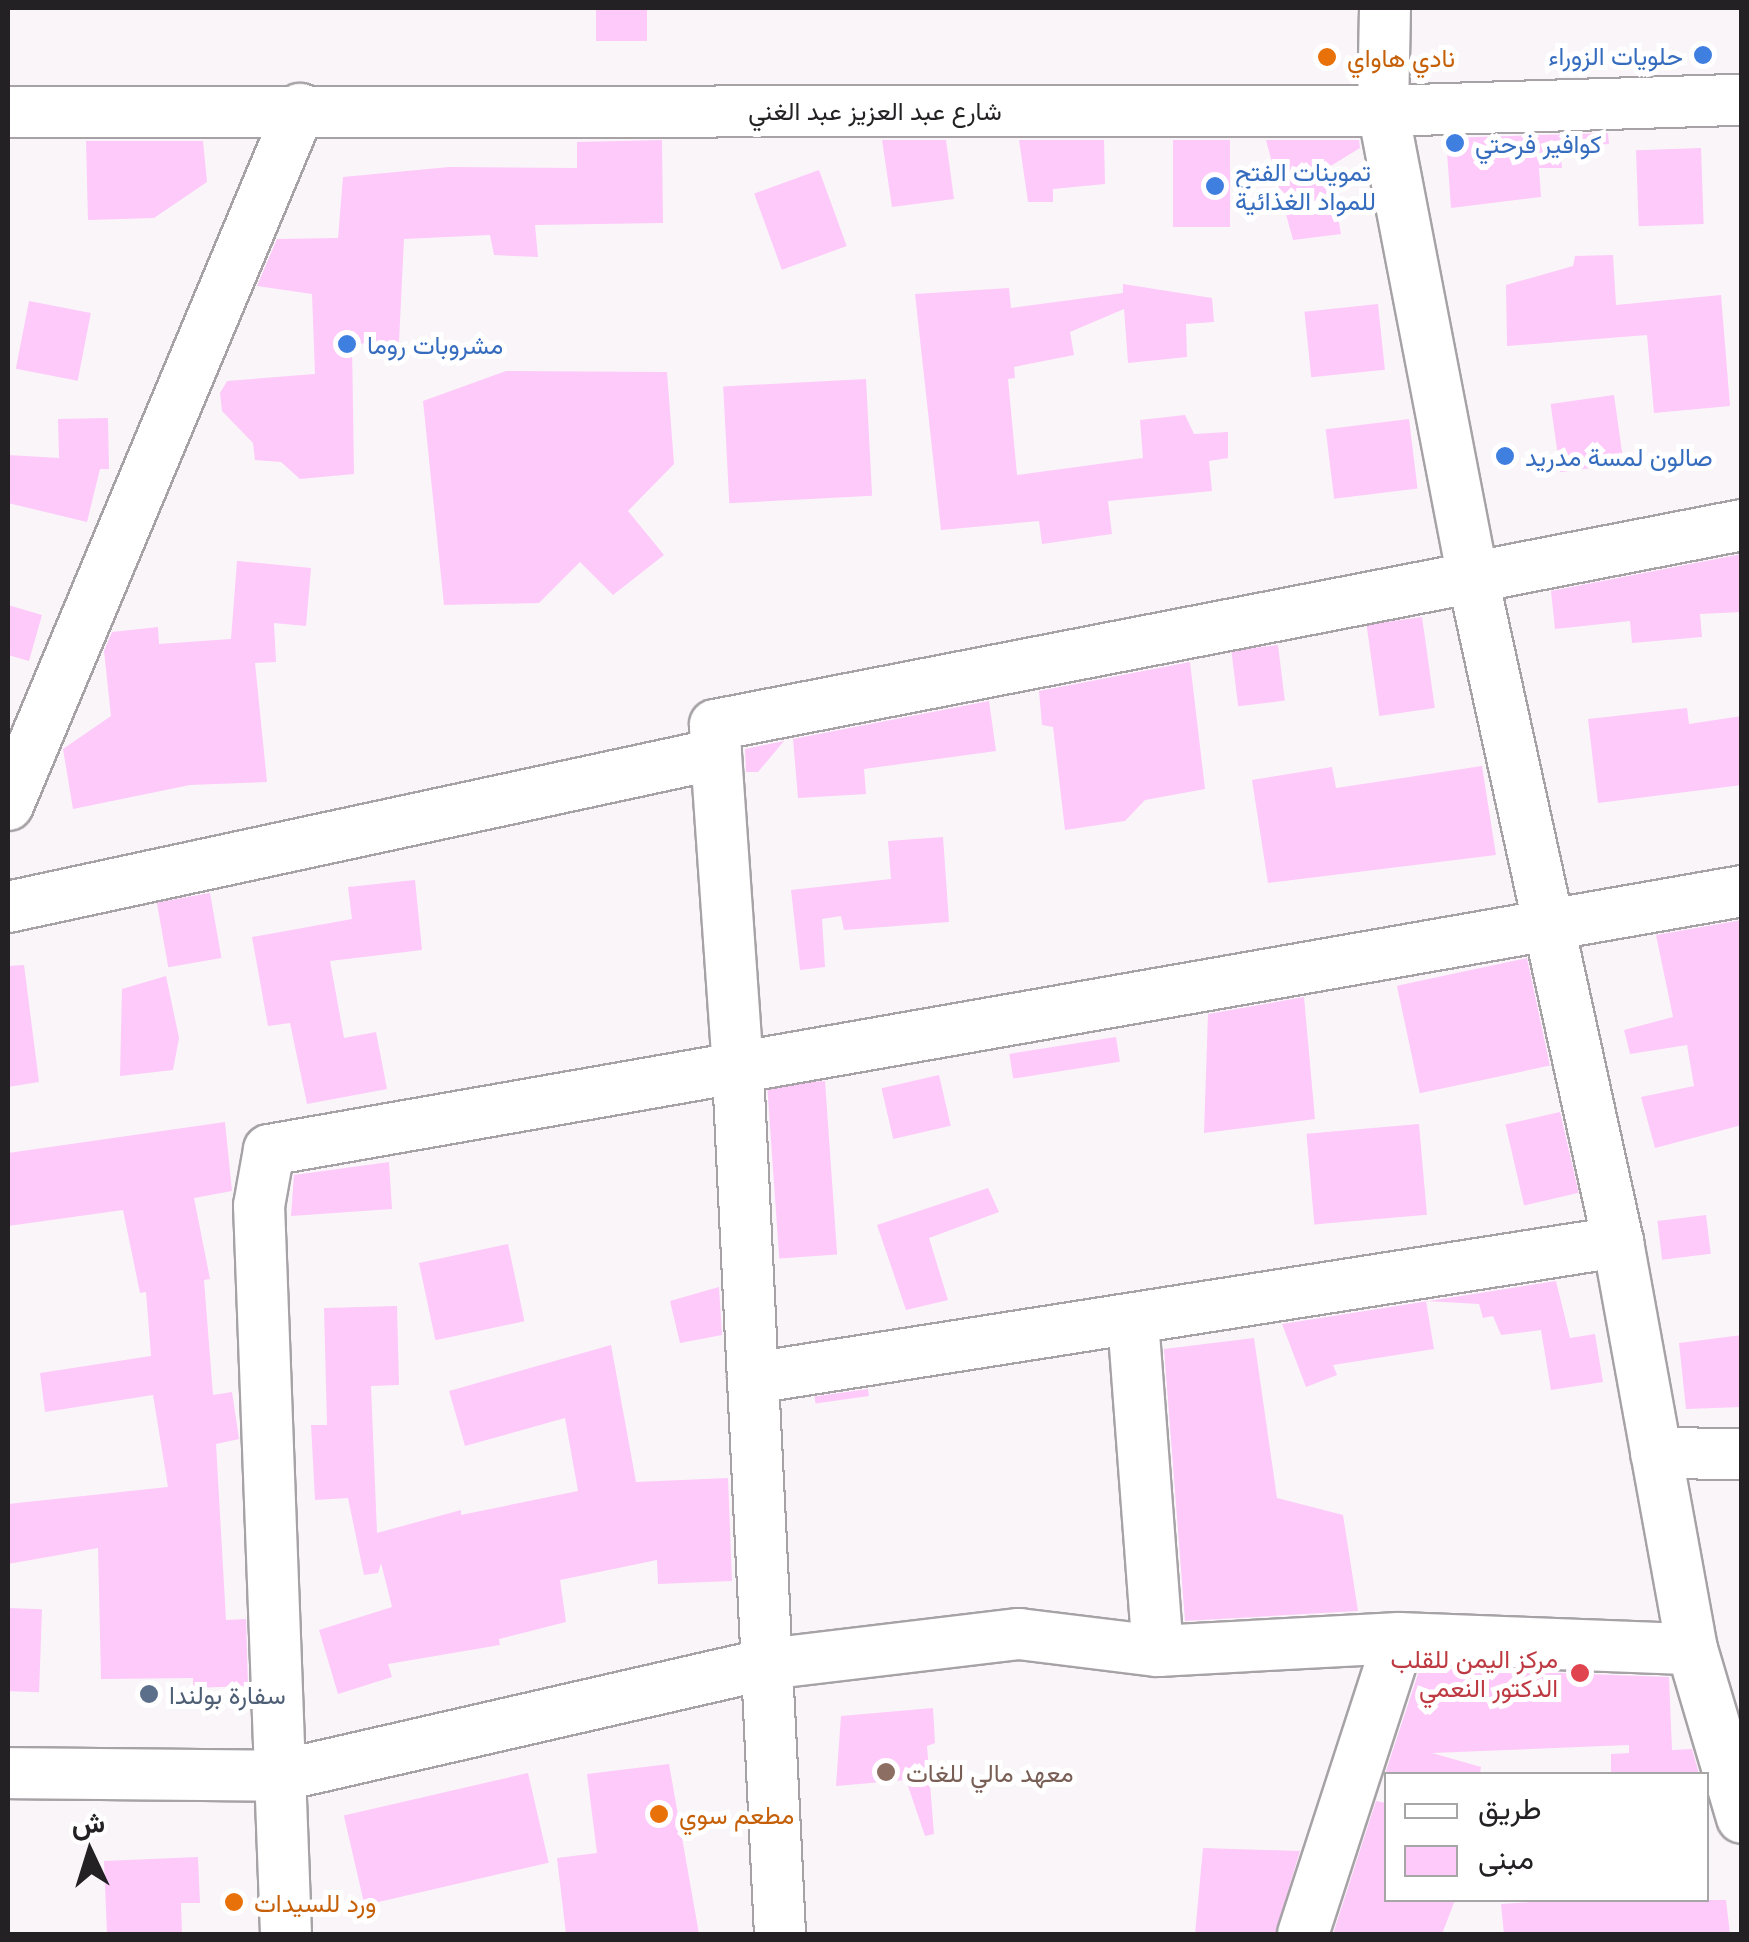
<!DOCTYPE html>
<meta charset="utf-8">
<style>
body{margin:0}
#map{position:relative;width:1749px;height:1942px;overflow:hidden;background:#faf5f9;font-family:"Noto Sans",Vazirmatn,sans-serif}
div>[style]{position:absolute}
.building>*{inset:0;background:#fdcafa;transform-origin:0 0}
.roads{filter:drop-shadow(2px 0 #a6a2a6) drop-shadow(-2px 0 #a6a2a6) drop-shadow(0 2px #a6a2a6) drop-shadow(0 -2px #a6a2a6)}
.minor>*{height:50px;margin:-25px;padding:0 25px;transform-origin:25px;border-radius:25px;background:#fff}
.dots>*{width:28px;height:28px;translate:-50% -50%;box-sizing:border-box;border:5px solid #fff;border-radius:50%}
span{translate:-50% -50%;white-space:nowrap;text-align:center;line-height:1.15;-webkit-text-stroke:10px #fff;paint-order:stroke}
.shop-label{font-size:25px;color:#366cbe}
.right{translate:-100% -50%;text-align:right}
.left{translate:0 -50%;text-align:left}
.food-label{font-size:25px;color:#c56008}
.street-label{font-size:25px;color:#232123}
.health-label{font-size:25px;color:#be3a42}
.service-label{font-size:25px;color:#4e5e75}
.education-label{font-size:25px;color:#785e54}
.frame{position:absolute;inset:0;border:10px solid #232123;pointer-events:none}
.legend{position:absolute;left:1384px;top:1772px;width:325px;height:130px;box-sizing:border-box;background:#fff;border:2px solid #a7a6a7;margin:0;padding:12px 18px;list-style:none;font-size:30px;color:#232123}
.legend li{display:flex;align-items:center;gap:20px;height:50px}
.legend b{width:50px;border:2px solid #a7a6a7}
.north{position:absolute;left:40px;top:1802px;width:100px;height:100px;-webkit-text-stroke:8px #fff;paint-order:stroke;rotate:356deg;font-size:28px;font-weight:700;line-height:40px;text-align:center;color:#232123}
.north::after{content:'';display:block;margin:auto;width:35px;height:45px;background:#232123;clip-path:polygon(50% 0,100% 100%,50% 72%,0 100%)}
</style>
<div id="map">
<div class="building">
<i style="left:596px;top:8px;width:51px;height:33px"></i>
<i style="clip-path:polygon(1608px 133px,1609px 144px,1560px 147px,1562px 168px,1539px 168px,1541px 197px,1451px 208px,1446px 138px)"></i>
<i style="clip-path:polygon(662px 140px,663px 223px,535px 225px,538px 257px,494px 255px,490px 235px,404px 239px,399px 342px,352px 344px,354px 474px,300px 479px,281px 462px,255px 460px,253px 443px,222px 411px,220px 393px,227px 381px,315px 374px,312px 294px,257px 286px,277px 239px,338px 238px,343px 177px,449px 167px,577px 168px,577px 142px)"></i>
<i style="clip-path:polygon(882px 140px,946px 140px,954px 199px,892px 207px)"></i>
<i style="clip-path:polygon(1019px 140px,1104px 140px,1105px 184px,1053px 189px,1053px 202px,1028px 202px)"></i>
<i style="left:1173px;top:140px;width:57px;height:87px"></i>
<i style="clip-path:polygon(1266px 140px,1359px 140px,1360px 148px,1329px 167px,1341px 234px,1293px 240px)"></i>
<i style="clip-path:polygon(86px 141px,203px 141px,207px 182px,154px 218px,88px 220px)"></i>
<i style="left:1701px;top:148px;width:76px;height:65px;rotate:88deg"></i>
<i style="left:819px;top:170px;width:81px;height:69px;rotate:70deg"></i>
<i style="clip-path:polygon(1613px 255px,1616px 305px,1721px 295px,1730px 406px,1654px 413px,1647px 335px,1507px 346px,1506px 285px,1573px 266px,1575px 256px)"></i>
<i style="clip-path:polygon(1123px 284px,1212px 298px,1214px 322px,1186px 324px,1187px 357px,1128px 363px,1124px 309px,1070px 332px,1074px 355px,1014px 367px,1015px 378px,1008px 379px,1017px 475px,1143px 458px,1140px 420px,1185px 415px,1194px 434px,1228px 432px,1228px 458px,1209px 461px,1212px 491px,1108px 501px,1112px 534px,1042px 544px,1039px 521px,941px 530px,915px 294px,1009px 288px,1011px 308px,1123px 293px)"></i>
<i style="left:29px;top:301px;width:63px;height:69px;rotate:11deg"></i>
<i style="left:1378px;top:304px;width:66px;height:74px;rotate:84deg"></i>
<i style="clip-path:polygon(506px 371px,667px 372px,674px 464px,628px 511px,664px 555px,613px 595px,580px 562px,539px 603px,444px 605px,423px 401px)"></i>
<i style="left:866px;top:379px;width:117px;height:143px;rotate:87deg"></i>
<i style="left:1614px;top:395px;width:69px;height:64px;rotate:82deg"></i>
<i style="clip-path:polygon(108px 418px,109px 469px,100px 469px,87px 522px,8px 503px,8px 455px,59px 458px,58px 419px)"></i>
<i style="left:1409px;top:419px;width:70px;height:84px;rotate:83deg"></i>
<i style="clip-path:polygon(1742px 554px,1742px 612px,1700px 614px,1702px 637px,1632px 643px,1630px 621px,1555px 629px,1551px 591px)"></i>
<i style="clip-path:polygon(237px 561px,311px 568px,306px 626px,274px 623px,276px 662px,255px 663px,267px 782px,190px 785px,73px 809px,63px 749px,111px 716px,104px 651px,112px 632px,158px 627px,159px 644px,231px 639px)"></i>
<i style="clip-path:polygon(8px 605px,42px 615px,29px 661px,8px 655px)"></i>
<i style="left:1422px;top:617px;width:92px;height:56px;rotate:82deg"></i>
<i style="left:1278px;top:645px;width:56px;height:47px;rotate:83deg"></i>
<i style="clip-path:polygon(1190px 662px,1205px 789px,1145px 800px,1125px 821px,1065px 830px,1053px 727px,1042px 725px,1039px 691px)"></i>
<i style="clip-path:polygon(989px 701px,996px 751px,864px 769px,866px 794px,798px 798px,793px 739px)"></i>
<i style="clip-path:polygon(1687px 708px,1689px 724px,1742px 716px,1742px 785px,1598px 803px,1588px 719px)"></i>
<i style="clip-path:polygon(784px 741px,758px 772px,746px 772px,745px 749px)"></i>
<i style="clip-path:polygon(1482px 766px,1496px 855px,1268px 883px,1252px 780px,1332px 767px,1336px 788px)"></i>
<i style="clip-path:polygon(943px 837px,949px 922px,844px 930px,841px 916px,822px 919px,825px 967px,800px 970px,791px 890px,891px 879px,888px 841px)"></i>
<i style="clip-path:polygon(415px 880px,422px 950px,330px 961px,344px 1038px,376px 1032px,387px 1089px,307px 1104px,290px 1023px,268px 1026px,252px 937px,352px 919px,348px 887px)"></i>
<i style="left:210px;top:893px;width:66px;height:54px;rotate:80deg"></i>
<i style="clip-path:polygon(1742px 920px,1742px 1125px,1655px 1148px,1641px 1097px,1694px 1086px,1687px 1045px,1630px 1054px,1624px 1030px,1673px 1017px,1656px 935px)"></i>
<i style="left:1527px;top:958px;width:110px;height:133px;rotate:78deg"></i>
<i style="clip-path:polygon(24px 965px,39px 1082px,8px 1087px,8px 966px)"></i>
<i style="clip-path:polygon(166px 976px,179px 1038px,173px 1070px,120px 1076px,122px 989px)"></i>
<i style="clip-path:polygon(1304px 997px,1315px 1119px,1204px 1133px,1208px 1014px)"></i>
<i style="left:1116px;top:1037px;width:25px;height:108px;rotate:81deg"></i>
<i style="left:939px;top:1075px;width:52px;height:59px;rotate:77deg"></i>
<i style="left:825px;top:1081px;width:174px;height:58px;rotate:86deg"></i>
<i style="left:1560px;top:1112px;width:83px;height:56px;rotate:77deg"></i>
<i style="clip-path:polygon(225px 1122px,232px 1191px,194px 1198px,210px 1279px,204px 1280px,213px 1395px,232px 1392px,239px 1439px,216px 1444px,226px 1620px,246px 1619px,248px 1686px,193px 1688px,193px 1678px,101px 1679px,98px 1548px,8px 1564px,8px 1504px,168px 1487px,153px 1395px,45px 1412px,40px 1373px,151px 1356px,146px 1292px,140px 1293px,123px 1210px,8px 1226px,8px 1153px)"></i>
<i style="left:1419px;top:1124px;width:91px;height:113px;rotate:85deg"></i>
<i style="clip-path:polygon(389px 1162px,392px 1209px,291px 1216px,294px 1175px)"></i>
<i style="clip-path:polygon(988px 1188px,999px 1212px,929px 1238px,948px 1300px,906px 1310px,877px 1225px)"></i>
<i style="left:1706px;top:1215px;width:39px;height:49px;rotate:83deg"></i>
<i style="left:508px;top:1244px;width:79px;height:91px;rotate:78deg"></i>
<i style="clip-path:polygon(1556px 1281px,1570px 1338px,1595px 1334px,1603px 1382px,1551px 1390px,1541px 1330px,1501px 1335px,1493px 1316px,1483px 1318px,1479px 1304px,1426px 1301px,1434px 1349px,1333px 1365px,1337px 1375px,1306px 1387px,1282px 1324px)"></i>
<i style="clip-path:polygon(719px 1287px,722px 1335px,680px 1343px,670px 1301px)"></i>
<i style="clip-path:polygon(397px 1306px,399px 1385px,371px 1386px,377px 1533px,461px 1510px,461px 1515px,578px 1491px,565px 1418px,465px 1446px,449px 1391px,611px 1345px,636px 1482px,728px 1478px,732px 1581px,658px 1584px,657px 1560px,560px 1580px,566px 1622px,499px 1639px,500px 1645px,388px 1664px,392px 1677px,338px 1694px,319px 1630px,392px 1607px,381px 1563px,378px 1573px,364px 1575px,348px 1498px,315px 1500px,311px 1425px,327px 1425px,324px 1308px)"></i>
<i style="clip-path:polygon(1742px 1335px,1742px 1407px,1686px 1409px,1679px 1343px)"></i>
<i style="clip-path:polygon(1254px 1338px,1277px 1498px,1343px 1515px,1358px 1611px,1185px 1621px,1164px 1349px)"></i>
<i style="left:868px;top:1389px;width:7px;height:54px;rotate:82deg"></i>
<i style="left:8px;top:1608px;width:34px;height:83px;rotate:2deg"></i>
<i style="clip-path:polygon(1420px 1668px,1669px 1677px,1672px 1750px,1692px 1749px,1699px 1774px,1611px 1774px,1611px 1754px,1629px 1753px,1629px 1745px,1432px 1753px,1481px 1767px,1480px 1774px,1385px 1774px)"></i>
<i style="clip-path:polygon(933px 1708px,935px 1743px,927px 1746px,934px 1834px,925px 1836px,906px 1780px,836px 1786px,841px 1716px)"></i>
<i style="clip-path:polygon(669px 1764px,699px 1934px,566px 1934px,557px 1858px,597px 1853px,587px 1774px)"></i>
<i style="left:528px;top:1773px;width:92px;height:189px;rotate:77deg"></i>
<i style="clip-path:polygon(1376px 1801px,1386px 1803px,1386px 1900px,1455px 1900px,1442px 1934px,1333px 1934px)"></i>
<i style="clip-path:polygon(1203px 1848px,1300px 1851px,1275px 1934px,1195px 1934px)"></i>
<i style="clip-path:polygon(198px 1857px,200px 1903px,181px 1903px,182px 1934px,107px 1934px,104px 1861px)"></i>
<i style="clip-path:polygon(1561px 1900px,1726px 1900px,1730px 1934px,1504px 1934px,1501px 1904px)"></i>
</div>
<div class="roads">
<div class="minor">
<i style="left:1385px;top:8px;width:103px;rotate:91.1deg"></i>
<i style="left:1383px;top:111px;width:471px;rotate:79.1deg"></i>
<i style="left:1472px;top:574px;width:684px;rotate:77.67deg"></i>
<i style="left:1618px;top:1242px;width:414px;rotate:79.7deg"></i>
<i style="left:1692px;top:1649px;width:176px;rotate:73.5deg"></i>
<i style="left:8px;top:112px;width:1375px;rotate:-0.04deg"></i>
<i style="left:1383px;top:111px;width:359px;rotate:-1.8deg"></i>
<i style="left:716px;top:754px;width:319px;rotate:86deg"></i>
<i style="left:738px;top:1072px;width:863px;rotate:87.21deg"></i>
<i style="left:8px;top:805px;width:755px;rotate:-67.24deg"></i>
<i style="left:8px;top:907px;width:724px;rotate:-12.19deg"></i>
<i style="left:716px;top:754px;width:29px;rotate:-92deg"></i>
<i style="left:715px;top:725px;width:1046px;rotate:-11.02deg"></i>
<i style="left:1133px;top:1320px;width:332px;rotate:85.7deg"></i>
<i style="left:753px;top:1378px;width:876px;rotate:-8.94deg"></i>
<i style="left:1656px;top:1453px;width:86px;rotate:0.7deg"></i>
<i style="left:8px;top:1773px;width:271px;rotate:0.6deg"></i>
<i style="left:279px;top:1776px;width:501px;rotate:-12.93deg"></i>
<i style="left:767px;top:1664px;width:254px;rotate:-6.8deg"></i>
<i style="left:1019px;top:1634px;width:140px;rotate:7deg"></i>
<i style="left:1158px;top:1651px;width:241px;rotate:-3.1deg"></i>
<i style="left:1399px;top:1638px;width:293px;rotate:2.2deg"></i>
<i style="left:286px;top:1934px;width:729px;rotate:-92.12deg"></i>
<i style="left:259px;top:1206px;width:57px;rotate:-79.9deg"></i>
<i style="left:269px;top:1150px;width:1496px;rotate:-9.97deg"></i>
<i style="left:1303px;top:1934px;width:311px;rotate:-72deg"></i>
</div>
</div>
<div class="dots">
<i style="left:1703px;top:55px;background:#3f7fe0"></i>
<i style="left:1327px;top:57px;background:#e8710a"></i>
<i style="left:1455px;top:143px;background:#3f7fe0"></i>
<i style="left:1215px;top:186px;background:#3f7fe0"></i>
<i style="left:347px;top:344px;background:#3f7fe0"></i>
<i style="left:1505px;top:456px;background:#3f7fe0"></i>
<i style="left:1580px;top:1673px;background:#e0444e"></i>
<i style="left:149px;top:1694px;background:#5c6f8a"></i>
<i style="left:886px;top:1772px;background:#8d6e63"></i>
<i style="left:659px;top:1814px;background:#e8710a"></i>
<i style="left:234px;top:1902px;background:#e8710a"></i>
</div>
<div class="shop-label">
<span class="right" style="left:1683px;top:55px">حلويات الزوراء</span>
<span class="left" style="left:1475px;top:143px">كوافير فرحتي</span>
<span class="left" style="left:1235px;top:186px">تموينات الفتح<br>للمواد الغذائية</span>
<span class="left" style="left:367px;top:344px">مشروبات روما</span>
<span class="left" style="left:1525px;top:456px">صالون لمسة مدريد</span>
</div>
<div class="food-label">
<span class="left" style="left:1347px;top:57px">نادي هاواي</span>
<span class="left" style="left:679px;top:1814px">مطعم سوي</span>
<span class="left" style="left:254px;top:1902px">ورد للسيدات</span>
</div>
<div class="street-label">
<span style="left:875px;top:110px">شارع عبد العزيز عبد الغني</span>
</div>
<div class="health-label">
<span class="right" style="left:1558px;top:1673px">مركز اليمن للقلب<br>الدكتور النعمي</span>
</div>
<div class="service-label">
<span class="left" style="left:169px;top:1694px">سفارة بولندا</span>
</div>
<div class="education-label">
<span class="left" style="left:906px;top:1772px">معهد مالي للغات</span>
</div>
<div class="frame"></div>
<ul class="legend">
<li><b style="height:12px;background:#fff"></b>طريق</li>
<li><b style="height:28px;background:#fdcafa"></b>مبنى</li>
</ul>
<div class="north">ش</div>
</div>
